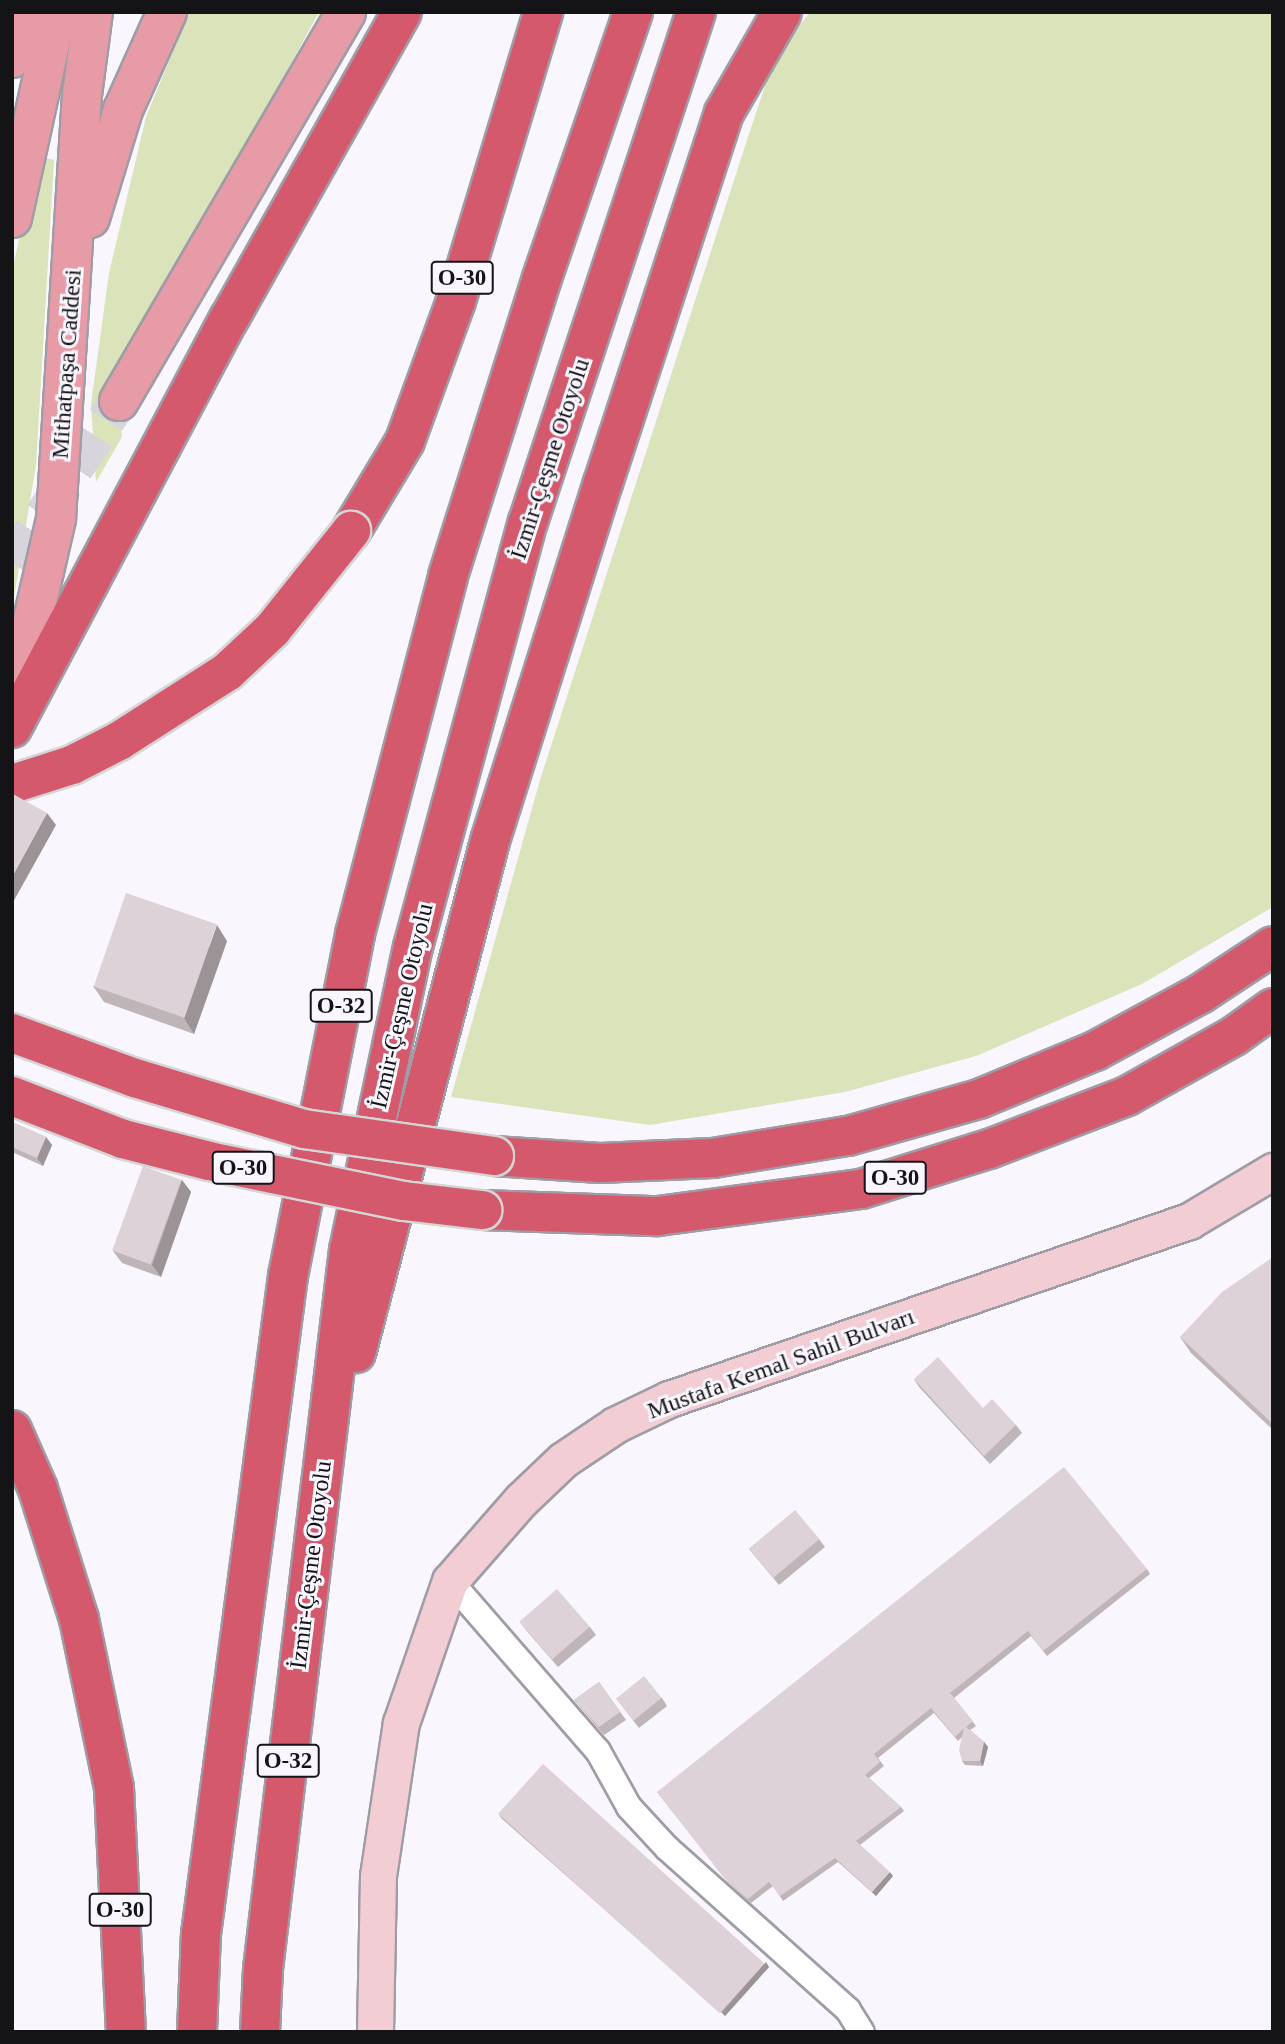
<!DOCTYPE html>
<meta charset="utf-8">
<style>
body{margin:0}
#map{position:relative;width:1285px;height:2044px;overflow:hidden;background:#f9f6fe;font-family:"Times New Roman",serif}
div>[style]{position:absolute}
.green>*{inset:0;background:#dae3b9}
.primary-tunnel>*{height:38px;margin-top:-19px;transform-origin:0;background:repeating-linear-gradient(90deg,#d7d4db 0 38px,transparent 0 57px)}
.roads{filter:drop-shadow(2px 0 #a09ca6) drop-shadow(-2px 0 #a09ca6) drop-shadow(0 2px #a09ca6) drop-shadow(0 -2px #a09ca6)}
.minor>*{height:24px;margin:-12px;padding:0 12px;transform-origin:12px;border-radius:12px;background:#fff}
.secondary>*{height:35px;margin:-17.5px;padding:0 17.5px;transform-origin:17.5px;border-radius:17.5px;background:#f2cdd3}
.primary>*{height:38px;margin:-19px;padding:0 19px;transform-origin:19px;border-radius:19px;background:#e69ba7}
.motorway>*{height:38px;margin:-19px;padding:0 19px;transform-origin:19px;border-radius:19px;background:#d5596c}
.bridges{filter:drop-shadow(2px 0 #d5d5d5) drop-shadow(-2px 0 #d5d5d5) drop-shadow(0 2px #d5d5d5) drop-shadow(0 -2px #d5d5d5)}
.motorway-bridge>*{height:38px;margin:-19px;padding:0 19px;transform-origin:19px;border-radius:19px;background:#d5596c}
.wall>*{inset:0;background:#beb5b9}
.shaded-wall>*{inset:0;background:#9b9396}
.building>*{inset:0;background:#ddd2d7;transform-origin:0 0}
span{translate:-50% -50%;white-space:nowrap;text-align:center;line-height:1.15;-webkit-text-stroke:6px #f9f6fe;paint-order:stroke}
.shield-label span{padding:2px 5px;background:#f9f6fe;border:2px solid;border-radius:5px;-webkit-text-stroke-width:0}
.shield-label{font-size:23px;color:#141316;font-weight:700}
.street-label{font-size:24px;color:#141316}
.frame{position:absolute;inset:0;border:14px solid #141316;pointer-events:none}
</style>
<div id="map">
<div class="green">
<i style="clip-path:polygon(189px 12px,319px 12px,175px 276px,115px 368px,122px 437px,96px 482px,91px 404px,109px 273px,146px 117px)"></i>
<i style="clip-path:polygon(810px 12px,1273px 12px,1273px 907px,1142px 984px,976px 1056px,845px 1092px,650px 1125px,451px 1097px,540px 780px,746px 143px,774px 59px)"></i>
<i style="clip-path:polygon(38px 156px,54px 160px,36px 465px,12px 609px,12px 271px)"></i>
</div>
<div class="primary-tunnel">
<i style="left:12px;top:563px;width:194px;rotate:-56.6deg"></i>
</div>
<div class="roads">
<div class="minor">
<i style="left:450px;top:1581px;width:225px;rotate:49deg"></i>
<i style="left:598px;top:1751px;width:64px;rotate:61deg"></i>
<i style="left:629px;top:1807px;width:56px;rotate:47.2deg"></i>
<i style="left:667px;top:1848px;width:243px;rotate:41.8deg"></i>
<i style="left:848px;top:2010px;width:26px;rotate:58deg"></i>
</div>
<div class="secondary">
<i style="left:375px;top:2032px;width:156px;rotate:-88.9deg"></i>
<i style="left:378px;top:1876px;width:155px;rotate:-81.5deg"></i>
<i style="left:401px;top:1723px;width:150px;rotate:-71deg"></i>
<i style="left:450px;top:1581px;width:108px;rotate:-48.8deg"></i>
<i style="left:521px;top:1500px;width:58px;rotate:-43.6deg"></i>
<i style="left:563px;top:1460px;width:63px;rotate:-33.9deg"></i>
<i style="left:615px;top:1425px;width:60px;rotate:-25.7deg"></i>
<i style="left:669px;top:1399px;width:550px;rotate:-18.9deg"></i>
<i style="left:1189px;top:1221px;width:98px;rotate:-30.8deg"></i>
</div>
<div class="primary">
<i style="left:12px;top:58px;width:47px;rotate:-77.7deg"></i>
<i style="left:12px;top:218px;width:211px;rotate:-77.7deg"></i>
<i style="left:90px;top:218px;width:113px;rotate:-73deg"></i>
<i style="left:123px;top:110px;width:107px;rotate:-65.8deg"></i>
<i style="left:119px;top:401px;width:450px;rotate:-59.7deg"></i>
<i style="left:12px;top:711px;width:197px;rotate:-77.1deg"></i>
<i style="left:56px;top:519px;width:425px;rotate:-86.5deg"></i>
<i style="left:82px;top:95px;width:84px;rotate:-82.5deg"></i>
</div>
<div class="motorway">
<i style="left:351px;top:531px;width:105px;rotate:-59deg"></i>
<i style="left:405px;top:441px;width:149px;rotate:-70deg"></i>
<i style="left:456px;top:301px;width:302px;rotate:-73.2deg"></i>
<i style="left:12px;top:728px;width:463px;rotate:-62.1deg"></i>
<i style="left:229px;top:319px;width:352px;rotate:-60.6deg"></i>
<i style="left:494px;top:1156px;width:106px;rotate:3.8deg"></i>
<i style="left:600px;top:1163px;width:113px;rotate:-2.5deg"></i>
<i style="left:713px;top:1158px;width:137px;rotate:-9.3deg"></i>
<i style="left:848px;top:1136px;width:136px;rotate:-15.8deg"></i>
<i style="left:979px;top:1099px;width:126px;rotate:-22.5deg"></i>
<i style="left:1095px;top:1051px;width:119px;rotate:-28.5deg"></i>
<i style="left:1200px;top:994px;width:87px;rotate:-33.3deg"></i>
<i style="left:482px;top:1210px;width:176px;rotate:2deg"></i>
<i style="left:658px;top:1216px;width:205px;rotate:-7.6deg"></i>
<i style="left:861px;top:1189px;width:134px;rotate:-17.4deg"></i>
<i style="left:989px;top:1149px;width:148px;rotate:-21deg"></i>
<i style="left:1127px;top:1096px;width:123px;rotate:-29.3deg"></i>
<i style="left:1234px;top:1036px;width:48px;rotate:-35.7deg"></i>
<i style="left:356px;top:1353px;width:529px;rotate:-75.33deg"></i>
<i style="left:490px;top:841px;width:375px;rotate:-72.5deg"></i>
<i style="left:603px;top:483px;width:389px;rotate:-71.9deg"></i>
<i style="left:724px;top:113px;width:116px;rotate:-60.1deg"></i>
<i style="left:12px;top:1430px;width:64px;rotate:66.2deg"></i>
<i style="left:38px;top:1489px;width:136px;rotate:72.5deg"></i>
<i style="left:79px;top:1619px;width:173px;rotate:78.3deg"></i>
<i style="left:114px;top:1788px;width:244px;rotate:87.2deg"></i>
<i style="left:197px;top:2032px;width:98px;rotate:-87.7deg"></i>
<i style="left:201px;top:1934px;width:664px;rotate:-82.47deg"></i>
<i style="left:288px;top:1276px;width:349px;rotate:-78.9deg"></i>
<i style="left:355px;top:934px;width:370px;rotate:-75.4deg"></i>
<i style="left:448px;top:576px;width:312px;rotate:-72.5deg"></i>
<i style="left:542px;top:278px;width:281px;rotate:-71.1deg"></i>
<i style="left:260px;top:2032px;width:63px;rotate:-87.3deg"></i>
<i style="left:263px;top:1969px;width:724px;rotate:-83.18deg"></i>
<i style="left:349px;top:1250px;width:310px;rotate:-78.1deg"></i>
<i style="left:413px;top:947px;width:440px;rotate:-74.9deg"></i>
<i style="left:528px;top:522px;width:537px;rotate:-71.77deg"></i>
</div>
</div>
<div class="bridges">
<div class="motorway-bridge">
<i style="left:12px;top:784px;width:63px;rotate:-17.6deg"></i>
<i style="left:72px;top:765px;width:53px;rotate:-27.1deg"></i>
<i style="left:119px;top:741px;width:128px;rotate:-32.6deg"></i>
<i style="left:227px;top:672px;width:62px;rotate:-43deg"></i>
<i style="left:272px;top:630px;width:127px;rotate:-51.4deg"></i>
<i style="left:12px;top:1033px;width:131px;rotate:20.1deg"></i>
<i style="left:135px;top:1078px;width:177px;rotate:16.8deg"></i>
<i style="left:304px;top:1129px;width:192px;rotate:8.1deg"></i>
<i style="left:12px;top:1096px;width:119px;rotate:21.2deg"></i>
<i style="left:123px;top:1139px;width:89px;rotate:14.3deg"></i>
<i style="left:209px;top:1161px;width:199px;rotate:11.6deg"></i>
<i style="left:404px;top:1201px;width:79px;rotate:6.6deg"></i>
</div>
</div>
<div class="wall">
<i style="clip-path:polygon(227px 941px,194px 1034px,104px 1002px,93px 986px)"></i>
<i style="clip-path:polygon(12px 1122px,46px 1137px,52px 1145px,43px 1166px,12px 1152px)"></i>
<i style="clip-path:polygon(182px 1180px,191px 1192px,161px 1277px,122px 1263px,113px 1251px)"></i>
<i style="clip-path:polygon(1273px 1257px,1273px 1430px,1191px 1353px,1180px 1337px)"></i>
<i style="clip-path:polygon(914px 1379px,983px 1408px,1016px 1425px,1022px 1433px,990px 1464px,919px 1387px)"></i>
<i style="clip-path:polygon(819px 1539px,825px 1547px,779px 1585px,749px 1549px)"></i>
<i style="clip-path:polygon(1147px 1569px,1150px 1574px,1047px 1656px,1031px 1636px,954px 1698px,976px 1726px,970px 1730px,984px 1742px,988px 1747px,983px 1766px,965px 1765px,962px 1761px,962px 1737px,958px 1741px,934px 1713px,878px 1758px,884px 1766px,869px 1778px,901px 1807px,904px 1811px,860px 1845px,893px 1876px,876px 1896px,838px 1862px,783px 1901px,773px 1886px,751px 1903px,728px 1882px,657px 1792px)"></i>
<i style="clip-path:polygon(520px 1622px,590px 1627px,596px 1635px,558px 1667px,526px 1630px)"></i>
<i style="clip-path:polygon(599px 1682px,626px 1720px,604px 1735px,574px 1700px)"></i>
<i style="clip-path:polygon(616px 1698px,662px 1698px,667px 1706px,639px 1728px)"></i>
<i style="clip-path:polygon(499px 1814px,769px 1967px,725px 2016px,501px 1818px)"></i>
</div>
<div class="shaded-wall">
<i style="clip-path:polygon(47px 813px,56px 825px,12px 904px,12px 877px)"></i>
<i style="clip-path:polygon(217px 925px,227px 941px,194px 1034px,184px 1018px)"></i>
<i style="clip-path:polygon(46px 1137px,52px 1145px,43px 1166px,37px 1158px)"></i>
<i style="clip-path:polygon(182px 1180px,191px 1192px,161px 1277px,152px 1265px)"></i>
<i style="clip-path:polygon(984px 1742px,988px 1747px,983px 1766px,980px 1761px)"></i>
<i style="clip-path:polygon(890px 1872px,893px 1876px,876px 1896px,872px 1892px)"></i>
<i style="clip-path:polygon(766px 1962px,769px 1967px,725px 2016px,722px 2012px)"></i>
</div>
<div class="building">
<i style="clip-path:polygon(13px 794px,47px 813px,12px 877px,12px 796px)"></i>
<i style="left:126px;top:893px;width:96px;height:99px;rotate:19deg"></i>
<i style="clip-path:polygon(12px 1122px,46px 1137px,37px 1158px,12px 1147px)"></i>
<i style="left:143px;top:1166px;width:41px;height:90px;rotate:20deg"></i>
<i style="clip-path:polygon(1273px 1257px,1273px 1424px,1180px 1337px,1222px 1292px)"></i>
<i style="clip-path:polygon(938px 1357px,983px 1408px,992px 1399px,1016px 1425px,984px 1456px,914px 1379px)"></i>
<i style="clip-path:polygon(1064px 1467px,1147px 1569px,1043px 1651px,1028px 1631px,950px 1693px,973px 1721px,966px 1727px,984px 1742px,980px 1761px,962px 1761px,959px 1750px,964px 1728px,955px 1737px,931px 1708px,874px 1754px,880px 1762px,865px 1775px,901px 1807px,856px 1841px,890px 1872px,872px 1892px,835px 1858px,780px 1896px,769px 1882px,748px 1899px,724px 1878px,657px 1792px)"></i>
<i style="left:795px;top:1510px;width:38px;height:60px;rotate:50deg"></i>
<i style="left:557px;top:1589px;width:50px;height:50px;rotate:49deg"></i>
<i style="left:644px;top:1676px;width:28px;height:36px;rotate:51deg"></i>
<i style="clip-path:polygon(599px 1682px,620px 1712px,599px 1727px,574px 1700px)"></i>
<i style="left:543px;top:1764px;width:298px;height:67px;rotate:42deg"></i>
</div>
<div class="shield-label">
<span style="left:462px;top:278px">O-30</span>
<span style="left:341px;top:1006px">O-32</span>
<span style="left:243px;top:1168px">O-30</span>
<span style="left:895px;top:1178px">O-30</span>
<span style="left:288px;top:1761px">O-32</span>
<span style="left:120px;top:1910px">O-30</span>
</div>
<div class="street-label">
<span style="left:67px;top:364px;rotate:-86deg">Mithatpaşa Caddesi</span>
<span style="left:550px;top:459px;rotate:-72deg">İzmir-Çeşme Otoyolu</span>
<span style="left:402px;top:1006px;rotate:-77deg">İzmir-Çeşme Otoyolu</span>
<span style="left:781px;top:1364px;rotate:-20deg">Mustafa Kemal Sahil Bulvarı</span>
<span style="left:311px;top:1565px;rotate:-83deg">İzmir-Çeşme Otoyolu</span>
</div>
<div class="frame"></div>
</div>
